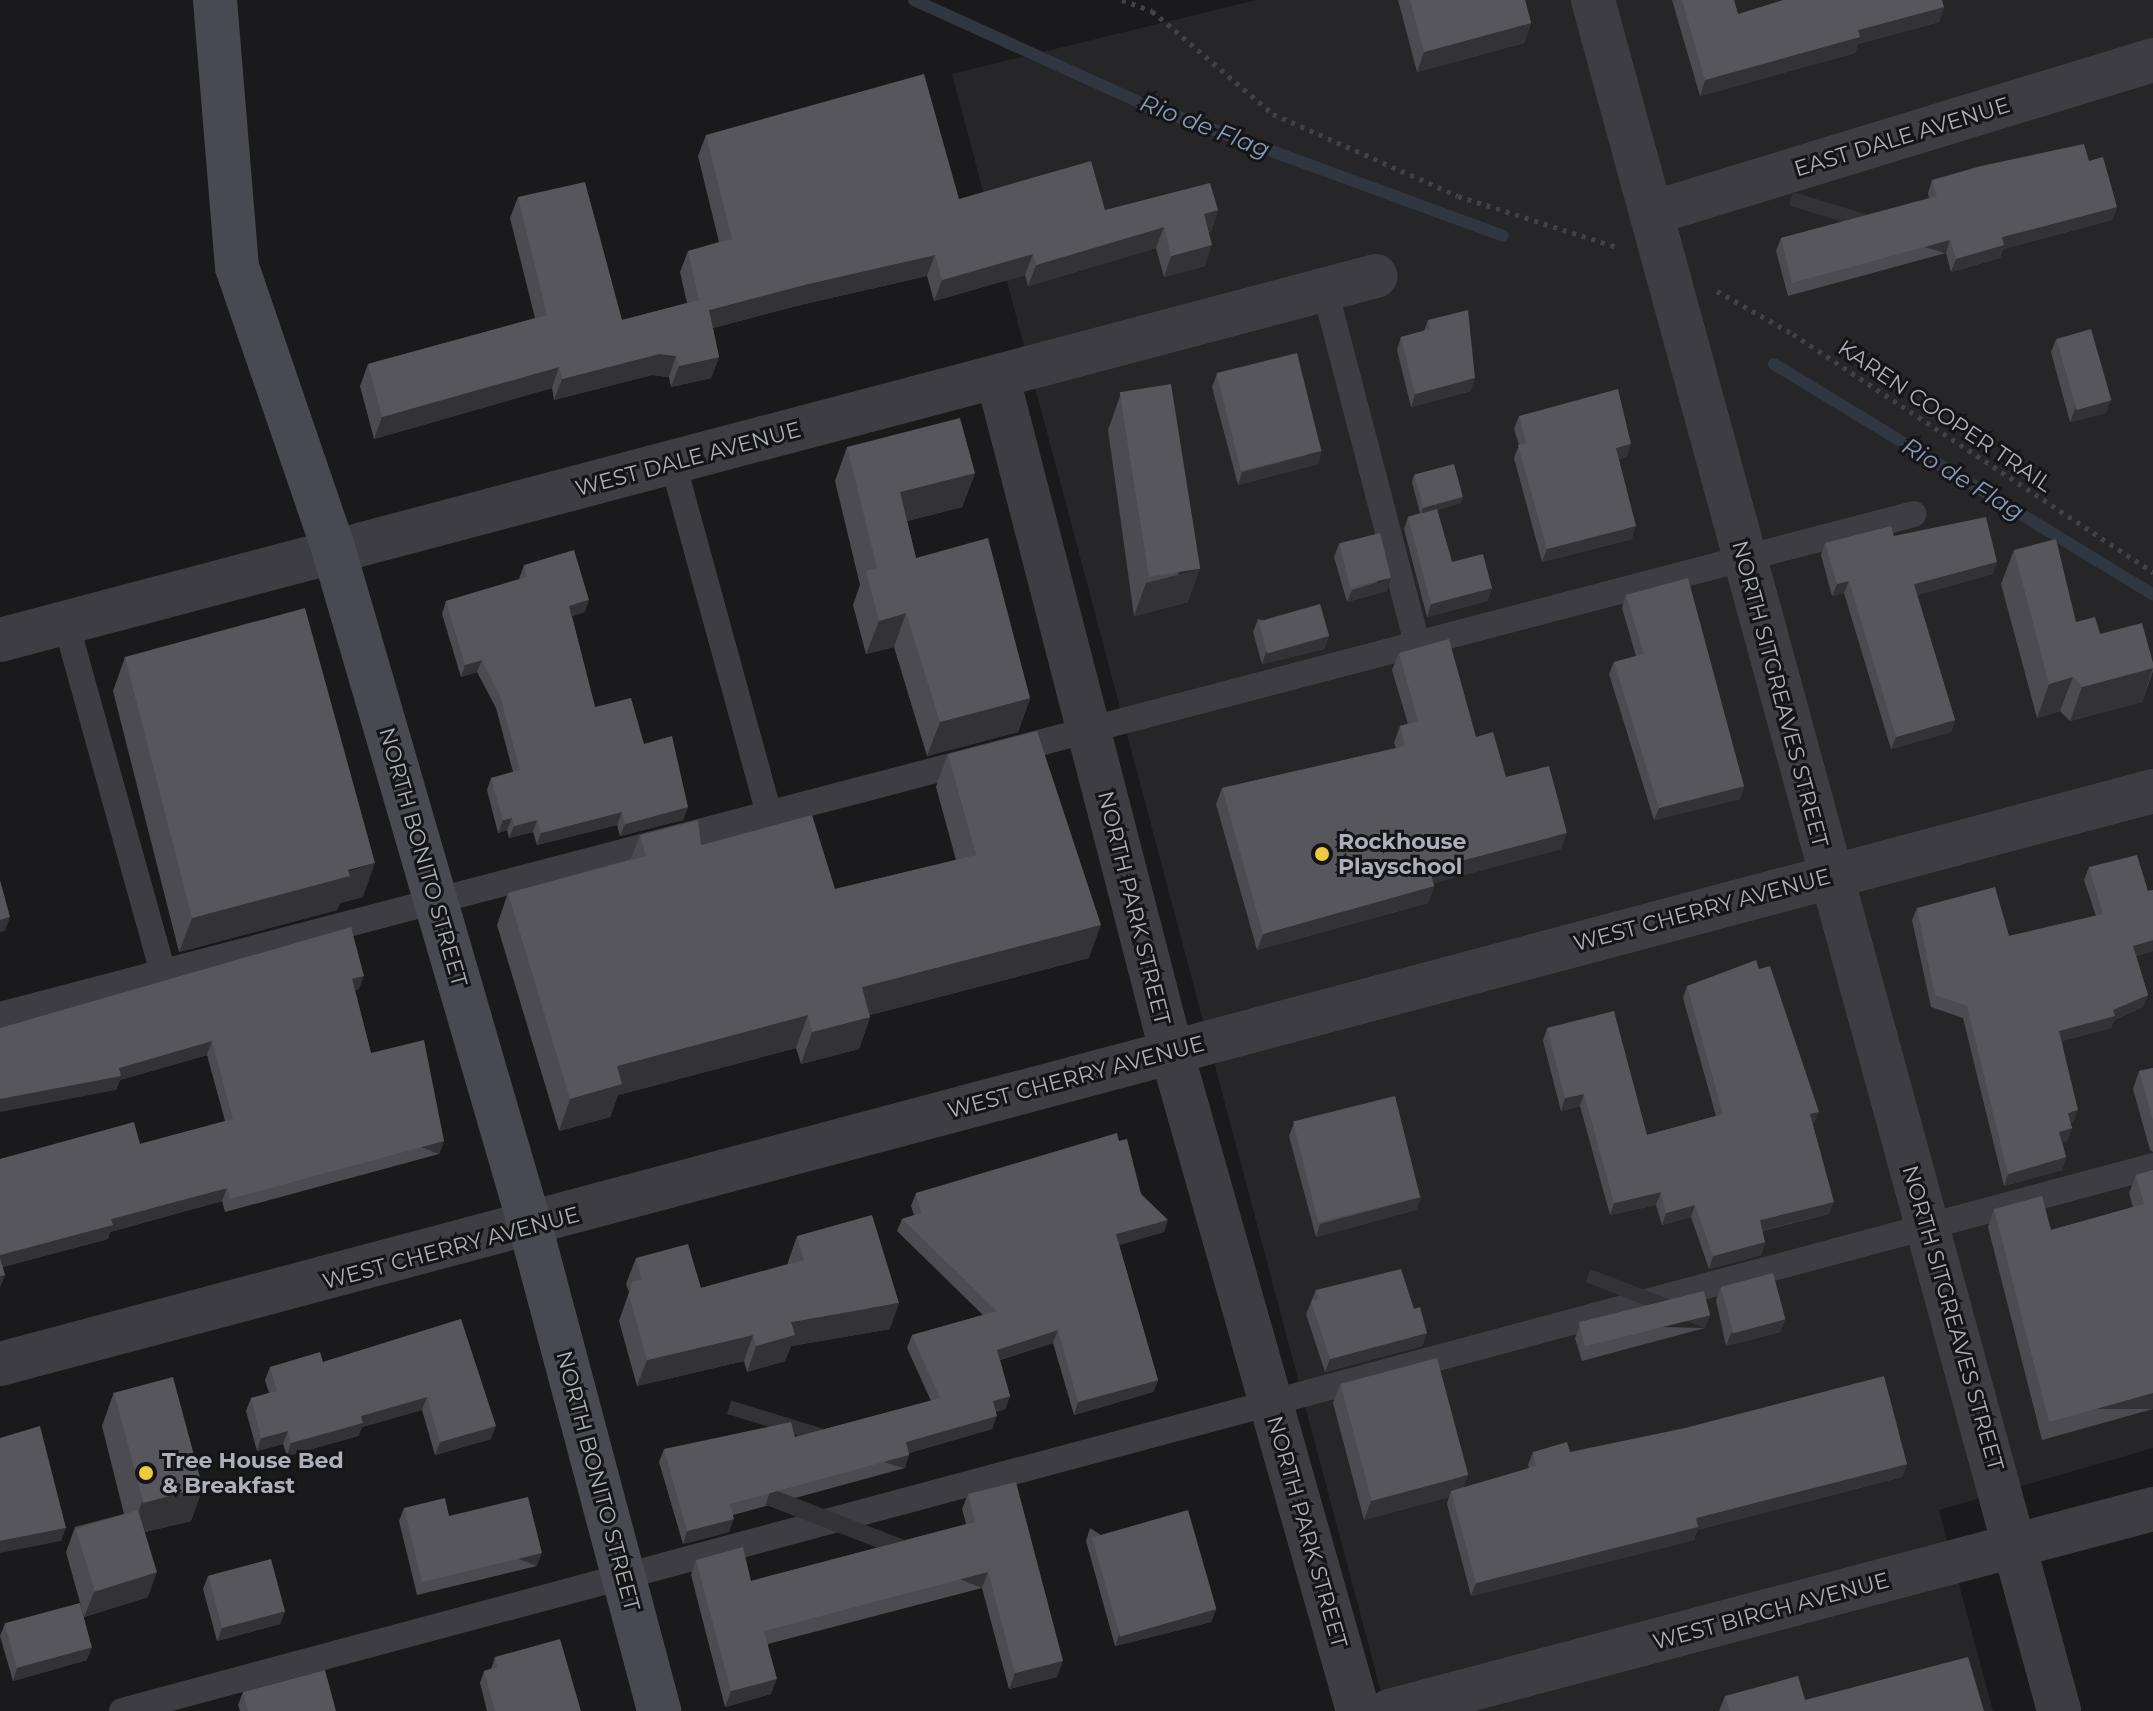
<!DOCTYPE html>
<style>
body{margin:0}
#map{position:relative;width:2153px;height:1711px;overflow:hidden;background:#1a1a1c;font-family:Montserrat,sans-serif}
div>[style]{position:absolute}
.built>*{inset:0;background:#262629}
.stream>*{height:12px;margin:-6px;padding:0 6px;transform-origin:6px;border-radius:6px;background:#303740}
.path>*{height:5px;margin-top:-2.5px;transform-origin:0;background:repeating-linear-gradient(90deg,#414248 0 4px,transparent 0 10px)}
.lane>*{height:26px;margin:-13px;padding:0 13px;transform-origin:13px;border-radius:13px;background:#3d3d43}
.street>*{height:44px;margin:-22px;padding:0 22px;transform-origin:22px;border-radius:22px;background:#3d3d43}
.secondary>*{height:44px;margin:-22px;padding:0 22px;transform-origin:22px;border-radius:22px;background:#494a51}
.wall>*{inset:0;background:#4b4b51}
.shaded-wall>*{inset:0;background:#333337;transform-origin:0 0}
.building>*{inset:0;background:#56565c;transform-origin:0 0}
.dots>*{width:22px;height:22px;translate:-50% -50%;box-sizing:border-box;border:4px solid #151517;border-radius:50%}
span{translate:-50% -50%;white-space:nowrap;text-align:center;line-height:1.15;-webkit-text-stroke:6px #151517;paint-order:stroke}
.street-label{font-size:22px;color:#adafbb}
.poi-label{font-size:22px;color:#adafbb;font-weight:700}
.left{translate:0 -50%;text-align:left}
.water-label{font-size:24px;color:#8598b5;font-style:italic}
</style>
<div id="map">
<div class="built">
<i style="clip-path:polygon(1256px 0,2153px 0,2153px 1448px,1939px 1510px,1993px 1711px,1386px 1711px,952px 74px)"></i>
</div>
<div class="stream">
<i style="left:914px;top:0;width:252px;rotate:24.4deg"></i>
<i style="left:1143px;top:104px;width:383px;rotate:20.1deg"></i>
<i style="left:1774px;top:364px;width:443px;rotate:31.3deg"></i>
</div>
<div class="path">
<i style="left:1122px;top:0;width:32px;rotate:20deg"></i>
<i style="left:1152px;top:11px;width:159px;rotate:40.4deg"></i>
<i style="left:1273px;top:114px;width:202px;rotate:23.9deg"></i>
<i style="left:1458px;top:196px;width:167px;rotate:17.8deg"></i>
<i style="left:1717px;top:291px;width:87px;rotate:29.5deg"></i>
<i style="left:1793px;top:334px;width:432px;rotate:33.5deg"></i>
</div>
<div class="lane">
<i style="left:1325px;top:290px;width:366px;rotate:75.4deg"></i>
<i style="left:673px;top:463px;width:364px;rotate:74.7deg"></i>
<i style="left:66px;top:623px;width:362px;rotate:74.5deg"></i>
<i style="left:0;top:1015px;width:1978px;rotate:-14.67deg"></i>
<i style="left:122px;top:1711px;width:2103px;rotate:-15.02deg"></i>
</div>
<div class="street">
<i style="left:1593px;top:0;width:1773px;rotate:74.76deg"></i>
<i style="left:1652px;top:213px;width:524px;rotate:-16.98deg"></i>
<i style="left:998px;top:379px;width:693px;rotate:75.54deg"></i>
<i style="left:1171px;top:1050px;width:687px;rotate:74.2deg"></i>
<i style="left:0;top:640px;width:1423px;rotate:-14.82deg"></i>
<i style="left:0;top:1364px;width:2228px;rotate:-14.9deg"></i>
<i style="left:1389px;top:1711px;width:790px;rotate:-14.81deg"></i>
</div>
<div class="secondary">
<i style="left:215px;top:0;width:268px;rotate:85.3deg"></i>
<i style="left:237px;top:267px;width:300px;rotate:71.1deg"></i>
<i style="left:334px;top:551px;width:706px;rotate:73.8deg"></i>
<i style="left:531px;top:1229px;width:499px;rotate:75.1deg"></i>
</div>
<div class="wall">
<i style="clip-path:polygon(1398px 0,1525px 0,1531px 23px,1524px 43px,1417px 72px)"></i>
<i style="clip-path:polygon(1672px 0,1734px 0,1738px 14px,1944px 7px,1939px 22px,1858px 44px,1855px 53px,1700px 96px)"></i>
<i style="clip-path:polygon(706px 135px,959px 199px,1105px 210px,1218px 210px,1211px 231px,1209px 232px,1205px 266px,1164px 277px,1156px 248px,1028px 286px,1025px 275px,934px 301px,927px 276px,800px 305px,713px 328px,719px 357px,711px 378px,671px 387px,669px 377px,652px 375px,554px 400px,552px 388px,374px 439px,360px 386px,368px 364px,535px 318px,510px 218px,518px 197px,622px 320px,687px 303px,680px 272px,688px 251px,719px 242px,698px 156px)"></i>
<i style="clip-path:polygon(1932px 180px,2117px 207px,2112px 220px,2003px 249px,2000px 258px,1951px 272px,1946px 253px,1788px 296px,1776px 251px,1781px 238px,1929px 199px,1928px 193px)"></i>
<i style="clip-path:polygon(1428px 320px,1471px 391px,1411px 407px,1397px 350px,1401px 337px,1424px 331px)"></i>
<i style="clip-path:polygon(2056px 339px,2106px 413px,2070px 422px,2051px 352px)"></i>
<i style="clip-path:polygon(1217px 374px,1318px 464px,1238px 485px,1212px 387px)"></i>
<i style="clip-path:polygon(1120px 396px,1188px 602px,1134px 616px,1108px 430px)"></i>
<i style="clip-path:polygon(1519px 416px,1627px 457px,1619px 459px,1632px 539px,1542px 562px,1514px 458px,1519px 445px,1514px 429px)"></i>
<i style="clip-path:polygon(847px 447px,975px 473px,962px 507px,907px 521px,916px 558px,1030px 698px,1018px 732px,927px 756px,894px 647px,866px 654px,853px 605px,860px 585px,835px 481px)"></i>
<i style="clip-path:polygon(1414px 475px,1463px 497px,1460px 503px,1437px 510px,1452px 562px,1492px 588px,1487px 601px,1427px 617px,1404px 529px,1408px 517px,1420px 513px,1412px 482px)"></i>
<i style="clip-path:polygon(1894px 536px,1993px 574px,1917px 595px,1955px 720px,1951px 732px,1891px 749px,1844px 593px,1832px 596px,1821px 555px,1825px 543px)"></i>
<i style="clip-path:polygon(1339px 544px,1387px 591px,1347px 602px,1334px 557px)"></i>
<i style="clip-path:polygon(2014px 550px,2076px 622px,2153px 663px,2153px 671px,2142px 702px,2070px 721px,2060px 711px,2037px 718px,2001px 584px)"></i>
<i style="clip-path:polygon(524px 565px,585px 612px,572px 616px,595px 707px,644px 744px,688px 807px,683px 820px,620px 836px,617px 825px,537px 845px,533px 832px,509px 838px,507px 830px,498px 833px,487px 790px,491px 778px,513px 772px,496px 708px,477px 672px,461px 677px,442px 614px,446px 601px,519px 579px)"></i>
<i style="clip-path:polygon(1626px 595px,1744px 786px,1740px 799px,1654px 820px,1609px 674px,1614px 662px,1636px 656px,1622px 608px)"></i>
<i style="clip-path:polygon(1258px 619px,1329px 636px,1324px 649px,1262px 664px,1253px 632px)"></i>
<i style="clip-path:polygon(1399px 653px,1476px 737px,1561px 849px,1434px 883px,1434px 886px,1428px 903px,1257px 950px,1216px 804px,1222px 788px,1396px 748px,1394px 743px,1400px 726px,1408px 724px,1392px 670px)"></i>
<i style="clip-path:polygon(125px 657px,363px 897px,340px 903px,337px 910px,179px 952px,113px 691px)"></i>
<i style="clip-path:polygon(948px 754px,1089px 958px,870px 1015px,870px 1017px,859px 1049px,801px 1064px,796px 1048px,618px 1095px,610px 1117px,559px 1131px,497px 925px,508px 893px,631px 859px,640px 835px,701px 845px,835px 889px,956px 860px,936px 787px)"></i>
<i style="clip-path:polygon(2089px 867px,2148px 891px,2153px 890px,2153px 951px,2136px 956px,2148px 995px,2143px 1007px,2114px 1020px,2111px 1028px,2062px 1041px,2073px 1123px,2070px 1123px,2072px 1128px,2067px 1141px,2062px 1142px,2066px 1157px,2062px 1170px,2004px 1186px,1963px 1018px,1931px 1007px,1912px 920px,1917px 908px,2009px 936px,2096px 916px,2084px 880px)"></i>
<i style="clip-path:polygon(1759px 969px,1814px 1124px,1813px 1124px,1829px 1214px,1762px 1231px,1765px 1242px,1761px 1255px,1709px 1269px,1691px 1217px,1662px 1225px,1656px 1205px,1610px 1215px,1580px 1106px,1561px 1111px,1543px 1041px,1547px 1028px,1647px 1135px,1716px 1116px,1683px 998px,1687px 986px)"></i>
<i style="clip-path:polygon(359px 989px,355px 990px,371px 1053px,444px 1141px,439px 1154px,225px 1212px,222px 1201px,110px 1232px,108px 1239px,2px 1267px,5px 1275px,0 1287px,0 1159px,140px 1144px,225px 1121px,207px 1055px,120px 1080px,116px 1090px,0 1028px)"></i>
<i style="clip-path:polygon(2153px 1068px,2153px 1152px,2150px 1150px,2133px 1089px,2139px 1071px)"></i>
<i style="clip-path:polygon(1294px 1123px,1421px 1197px,1416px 1210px,1316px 1237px,1289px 1136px)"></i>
<i style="clip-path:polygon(1119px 1141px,1141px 1194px,1164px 1232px,1119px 1245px,1158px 1380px,1153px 1392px,1074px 1415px,1053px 1343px,1000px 1360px,1010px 1396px,1005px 1409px,996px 1412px,992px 1429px,909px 1453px,905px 1468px,733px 1515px,729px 1532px,683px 1544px,659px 1462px,664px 1449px,795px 1437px,931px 1401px,907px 1348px,912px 1335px,983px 1315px,897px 1231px,902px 1219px,914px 1215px,911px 1206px,916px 1193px)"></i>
<i style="clip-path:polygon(2153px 1170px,2153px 1409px,2042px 1440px,1988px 1227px,1994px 1209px,2051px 1230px,2133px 1207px,2129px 1193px,2136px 1175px)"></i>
<i style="clip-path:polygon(797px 1236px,890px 1329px,791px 1346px,785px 1361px,747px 1372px,744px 1361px,637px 1386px,619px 1321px,629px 1292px,626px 1284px,636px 1258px,701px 1288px,788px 1264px,788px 1262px)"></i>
<i style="clip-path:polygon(1721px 1287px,1785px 1319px,1780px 1332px,1726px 1346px,1716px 1300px)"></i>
<i style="clip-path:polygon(1316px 1290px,1414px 1309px,1427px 1333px,1422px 1346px,1325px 1372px,1306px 1314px)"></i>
<i style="clip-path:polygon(461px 1319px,491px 1439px,435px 1455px,422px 1410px,362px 1427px,358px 1436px,287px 1456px,283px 1444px,257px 1451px,246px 1411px,251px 1398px,269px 1393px,265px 1380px,270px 1367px,323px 1362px)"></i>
<i style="clip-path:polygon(1580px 1325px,1705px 1328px,1582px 1361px,1575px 1338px)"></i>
<i style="clip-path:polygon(1340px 1384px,1464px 1488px,1529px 1468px,1528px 1465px,1533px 1452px,1570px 1452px,1907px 1464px,1902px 1477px,1697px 1530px,1694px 1540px,1471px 1596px,1447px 1504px,1449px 1497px,1364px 1520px,1333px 1403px)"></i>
<i style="clip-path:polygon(114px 1392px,203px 1487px,191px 1521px,145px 1532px,148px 1597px,84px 1617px,66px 1552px,75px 1527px,124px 1514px,102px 1426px)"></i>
<i style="clip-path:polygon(968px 1494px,1057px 1677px,1009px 1689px,982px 1588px,768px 1644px,771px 1694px,725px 1707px,691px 1575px,696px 1560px,751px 1581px,966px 1524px,962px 1509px)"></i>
<i style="clip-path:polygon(404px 1508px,449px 1516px,537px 1566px,417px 1595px,399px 1521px)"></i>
<i style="clip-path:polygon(1090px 1528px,1216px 1609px,1211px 1622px,1115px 1646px,1086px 1541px)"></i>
<i style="clip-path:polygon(208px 1576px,285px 1611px,280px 1624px,217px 1641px,203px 1589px)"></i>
<i style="clip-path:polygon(5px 1623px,87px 1660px,13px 1681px,0 1636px)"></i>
<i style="clip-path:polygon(495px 1657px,581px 1711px,487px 1711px,480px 1683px,484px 1671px,491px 1669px)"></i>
<i style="clip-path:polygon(243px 1692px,336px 1711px,240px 1711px,238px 1705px)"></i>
<i style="clip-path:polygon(1725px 1696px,1805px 1700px,1984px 1711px,1719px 1711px)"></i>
</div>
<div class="shaded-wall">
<i style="clip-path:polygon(1944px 7px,1939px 22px,1858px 44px,1855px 53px,1700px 96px,1705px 80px,1858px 30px)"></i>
<i style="clip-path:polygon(1531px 23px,1524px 43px,1417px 72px,1424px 52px)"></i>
<i style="clip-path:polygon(2117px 207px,2112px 220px,2003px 249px,2000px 258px,1951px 272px,1956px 259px,2002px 237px)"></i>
<i style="clip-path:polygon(1218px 210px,1211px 231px,1196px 235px,1204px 214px)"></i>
<i style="clip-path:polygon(1164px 227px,1156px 248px,1028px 286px,1036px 265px)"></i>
<i style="left:1950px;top:240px;width:14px;height:164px;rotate:107deg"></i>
<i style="clip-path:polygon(1212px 245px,1205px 266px,1164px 277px,1171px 256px)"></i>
<i style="clip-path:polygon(1033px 254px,1025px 275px,934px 301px,942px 280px)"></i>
<i style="clip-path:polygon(935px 255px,927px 276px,800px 305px,701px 331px,709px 310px,808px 284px)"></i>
<i style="clip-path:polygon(659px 354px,676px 356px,669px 377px,652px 375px,554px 400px,562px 379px)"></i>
<i style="clip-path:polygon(719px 357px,711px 378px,671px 387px,679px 366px)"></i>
<i style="clip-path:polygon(559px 367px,552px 388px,374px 439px,382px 417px)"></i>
<i style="clip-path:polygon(1475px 378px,1471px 391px,1411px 407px,1415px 394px)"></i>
<i style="clip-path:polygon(2111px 400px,2106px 413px,2070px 422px,2075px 409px)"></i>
<i style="clip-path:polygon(1631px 444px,1627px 457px,1611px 461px,1616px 448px)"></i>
<i style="clip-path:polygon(1322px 451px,1318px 464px,1238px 485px,1242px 472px)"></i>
<i style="clip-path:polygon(975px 473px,962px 507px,887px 526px,900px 492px)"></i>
<i style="clip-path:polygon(1463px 497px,1460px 503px,1421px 515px,1423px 508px)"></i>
<i style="clip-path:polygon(1636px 526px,1632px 539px,1542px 562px,1547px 549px)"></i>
<i style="clip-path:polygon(1997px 562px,1993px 574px,1910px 597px,1914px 584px)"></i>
<i style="clip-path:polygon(1200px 569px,1188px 602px,1134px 616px,1146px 583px)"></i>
<i style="clip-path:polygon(1391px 578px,1387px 591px,1347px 602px,1352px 590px)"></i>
<i style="clip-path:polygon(1849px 581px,1844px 593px,1832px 596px,1837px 584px)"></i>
<i style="clip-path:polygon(1492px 588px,1487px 601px,1427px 617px,1431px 604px)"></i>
<i style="clip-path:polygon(589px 600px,585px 612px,565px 618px,569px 606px)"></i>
<i style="clip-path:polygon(906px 613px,894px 647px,866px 654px,879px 621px)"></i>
<i style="clip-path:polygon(1329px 636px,1324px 649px,1262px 664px,1266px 652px)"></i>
<i style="clip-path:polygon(482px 660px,477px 672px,461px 677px,465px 665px)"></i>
<i style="clip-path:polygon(2153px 668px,2142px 702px,2070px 721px,2082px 687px)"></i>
<i style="clip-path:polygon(2073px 677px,2060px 711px,2037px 718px,2049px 684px)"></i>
<i style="clip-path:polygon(1030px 698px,1018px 732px,927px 756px,940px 722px)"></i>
<i style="clip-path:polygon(1955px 720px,1951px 732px,1891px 749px,1896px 737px)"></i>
<i style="clip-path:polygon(1744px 786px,1740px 799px,1654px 820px,1659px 808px)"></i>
<i style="clip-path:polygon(688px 807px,683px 820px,620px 836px,625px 824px)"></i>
<i style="clip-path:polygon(622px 812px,617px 825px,537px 845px,541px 833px)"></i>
<i style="clip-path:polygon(512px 818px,507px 830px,498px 833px,503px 820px)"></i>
<i style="clip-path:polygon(537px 820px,533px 832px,509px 838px,514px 826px)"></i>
<i style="clip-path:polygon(1567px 833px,1561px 849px,1424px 886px,1430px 869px)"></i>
<i style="clip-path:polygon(375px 863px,363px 897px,340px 903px,337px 910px,179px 952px,192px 918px)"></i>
<i style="clip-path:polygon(1434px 886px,1428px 903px,1257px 950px,1263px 934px)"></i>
<i style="clip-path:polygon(10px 917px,5px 931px,0 932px,0 920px)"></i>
<i style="clip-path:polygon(1101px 925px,1089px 958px,851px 1020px,862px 987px)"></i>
<i style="clip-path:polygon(2153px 940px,2153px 951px,2128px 958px,2133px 946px)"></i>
<i style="clip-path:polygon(364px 976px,359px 989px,347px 993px,352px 979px)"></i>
<i style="clip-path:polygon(2148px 995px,2143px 1007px,2114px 1020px,2111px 1028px,2055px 1043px,2059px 1031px)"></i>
<i style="clip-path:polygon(808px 1015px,796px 1048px,618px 1095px,610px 1117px,559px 1131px,570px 1099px,617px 1066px)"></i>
<i style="clip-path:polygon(870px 1017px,859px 1049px,801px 1064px,812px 1032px)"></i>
<i style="clip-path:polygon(212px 1041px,207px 1055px,120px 1080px,116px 1090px,0 1112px,0 1099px,119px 1068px)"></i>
<i style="clip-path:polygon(1584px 1094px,1580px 1106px,1561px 1111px,1565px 1098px)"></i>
<i style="clip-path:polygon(2078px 1110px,2073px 1123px,2063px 1125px,2068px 1113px)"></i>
<i style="clip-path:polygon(1819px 1112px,1814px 1124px,1806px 1127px,1810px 1114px)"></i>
<i style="clip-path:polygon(2072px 1128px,2067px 1141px,2055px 1144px,2059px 1132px)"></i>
<i style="left:444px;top:1141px;width:14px;height:222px;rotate:111deg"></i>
<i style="clip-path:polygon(2066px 1157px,2062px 1170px,2004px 1186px,2008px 1174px)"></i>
<i style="clip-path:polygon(227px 1188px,222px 1201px,110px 1232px,108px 1239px,0 1268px,0 1255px,111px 1219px)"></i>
<i style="clip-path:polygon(1661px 1192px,1656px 1205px,1610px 1215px,1614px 1203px)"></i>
<i style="clip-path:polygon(1421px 1197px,1416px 1210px,1316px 1237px,1320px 1224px)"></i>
<i style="clip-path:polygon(1834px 1202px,1829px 1214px,1755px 1232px,1760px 1220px)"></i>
<i style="clip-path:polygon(1695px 1205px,1691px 1217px,1662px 1225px,1666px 1213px)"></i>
<i style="clip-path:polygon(1168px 1220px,1164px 1232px,1112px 1247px,1116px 1234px)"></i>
<i style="clip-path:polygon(1765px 1242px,1761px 1255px,1709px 1269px,1713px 1256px)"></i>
<i style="clip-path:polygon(5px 1275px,0 1287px,0 1276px)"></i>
<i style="clip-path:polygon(899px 1303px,890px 1329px,791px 1346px,785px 1361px,747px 1372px,756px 1346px,791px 1322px)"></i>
<i style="left:1710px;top:1315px;width:14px;height:128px;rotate:111deg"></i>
<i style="clip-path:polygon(1785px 1319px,1780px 1332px,1726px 1346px,1731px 1333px)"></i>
<i style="clip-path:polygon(1058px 1330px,1053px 1343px,992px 1362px,997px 1350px)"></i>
<i style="clip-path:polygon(1427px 1333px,1422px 1346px,1325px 1372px,1330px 1359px)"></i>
<i style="clip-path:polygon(753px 1335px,744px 1361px,637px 1386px,647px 1360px)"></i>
<i style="clip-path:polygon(1158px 1380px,1153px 1392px,1074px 1415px,1078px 1402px)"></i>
<i style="left:2153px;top:1393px;width:16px;height:108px;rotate:90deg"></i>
<i style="clip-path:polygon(1010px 1396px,1005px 1409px,988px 1414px,993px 1401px)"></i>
<i style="clip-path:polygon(427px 1397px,422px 1410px,362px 1427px,358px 1436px,287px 1456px,291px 1443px,361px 1416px)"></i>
<i style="clip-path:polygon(997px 1416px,992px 1429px,901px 1455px,906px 1442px)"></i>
<i style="clip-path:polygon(496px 1426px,491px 1439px,435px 1455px,440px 1442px)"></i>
<i style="clip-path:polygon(288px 1431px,283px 1444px,257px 1451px,261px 1438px)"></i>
<i style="left:909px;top:1455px;width:14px;height:186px;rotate:107deg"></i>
<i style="clip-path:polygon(1907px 1464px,1902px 1477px,1697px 1530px,1694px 1540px,1471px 1596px,1476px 1583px,1696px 1518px)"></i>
<i style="clip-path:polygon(1468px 1475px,1461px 1494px,1451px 1491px,1449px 1497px,1364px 1520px,1371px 1501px)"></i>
<i style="clip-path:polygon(203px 1487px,191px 1521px,129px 1536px,142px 1502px)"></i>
<i style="clip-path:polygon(734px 1519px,729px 1532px,683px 1544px,687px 1531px)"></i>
<i style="clip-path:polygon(66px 1528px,61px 1541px,0 1553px,0 1541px)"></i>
<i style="left:542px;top:1553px;width:14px;height:123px;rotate:111deg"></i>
<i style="clip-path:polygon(157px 1572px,148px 1597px,84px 1617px,94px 1592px)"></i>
<i style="left:988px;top:1572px;width:17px;height:232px;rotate:111deg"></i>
<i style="clip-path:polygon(1216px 1609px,1211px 1622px,1115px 1646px,1120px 1633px)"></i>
<i style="clip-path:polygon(285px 1611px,280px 1624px,217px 1641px,222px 1628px)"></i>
<i style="clip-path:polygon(92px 1647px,87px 1660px,13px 1681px,17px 1668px)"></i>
<i style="clip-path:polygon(1063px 1661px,1057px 1677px,1009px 1689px,1015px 1673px)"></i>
<i style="clip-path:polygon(777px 1679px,771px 1694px,725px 1707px,731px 1691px)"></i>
</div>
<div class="building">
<i style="clip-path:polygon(1410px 0,1525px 0,1531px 23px,1424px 52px)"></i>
<i style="clip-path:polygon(1682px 0,1734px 0,1738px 14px,1783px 0,1942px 0,1944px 7px,1858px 30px,1860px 37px,1705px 80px)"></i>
<i style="clip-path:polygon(924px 74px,959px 199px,1091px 161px,1105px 210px,1210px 183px,1218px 210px,1204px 214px,1212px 245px,1171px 256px,1164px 227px,1036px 265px,1033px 254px,942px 280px,935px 255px,808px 284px,709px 310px,719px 357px,679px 366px,676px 356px,659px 354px,562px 379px,559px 367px,382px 417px,368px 364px,547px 315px,518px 197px,585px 182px,622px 320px,699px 300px,688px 251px,732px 239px,706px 135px)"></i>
<i style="clip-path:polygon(2084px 144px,2089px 161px,2103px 157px,2117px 207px,2002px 237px,2004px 245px,1956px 259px,1950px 240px,1792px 283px,1781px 238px,1937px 196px,1932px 180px,1981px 166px)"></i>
<i style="clip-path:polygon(1468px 310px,1475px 378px,1415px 394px,1401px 337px,1430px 329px,1428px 320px)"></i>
<i style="left:2091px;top:329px;width:74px;height:36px;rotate:74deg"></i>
<i style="left:1297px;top:353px;width:101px;height:83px;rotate:76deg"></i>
<i style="left:1171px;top:384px;width:187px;height:52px;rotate:81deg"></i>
<i style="clip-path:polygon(1618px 389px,1631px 444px,1616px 448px,1636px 526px,1547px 549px,1518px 445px,1526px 443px,1519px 416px)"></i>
<i style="clip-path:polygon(960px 418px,975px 473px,900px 492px,916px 558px,988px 538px,1030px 698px,940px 722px,906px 613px,879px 621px,866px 571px,877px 568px,847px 447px)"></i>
<i style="left:1454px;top:464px;width:34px;height:41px;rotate:75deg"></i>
<i style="clip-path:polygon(1437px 509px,1452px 562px,1483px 554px,1492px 588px,1431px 604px,1408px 517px)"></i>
<i style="clip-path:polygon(1986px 517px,1997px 562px,1914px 584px,1955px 720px,1896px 737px,1849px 581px,1837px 584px,1825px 543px,1891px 526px,1894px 536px)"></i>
<i style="left:1380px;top:533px;width:46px;height:42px;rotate:76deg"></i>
<i style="clip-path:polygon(2056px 539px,2076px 622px,2095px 617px,2100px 634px,2142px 623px,2153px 663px,2153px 668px,2082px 687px,2073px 677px,2049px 684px,2014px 550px)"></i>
<i style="clip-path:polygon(574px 550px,589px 600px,569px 606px,595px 707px,631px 698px,644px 744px,672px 736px,688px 807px,625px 824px,622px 812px,541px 833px,537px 820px,514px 826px,512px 818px,503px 820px,491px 778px,520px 770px,500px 696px,482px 660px,465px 665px,446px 601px,527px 577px,524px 565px)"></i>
<i style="clip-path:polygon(1688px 578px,1744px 786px,1659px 808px,1614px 662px,1644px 654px,1626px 595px)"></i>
<i style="left:1320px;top:604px;width:33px;height:64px;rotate:74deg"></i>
<i style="clip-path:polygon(305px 608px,375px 863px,348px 870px,350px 876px,192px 918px,125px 657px)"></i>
<i style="clip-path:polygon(1449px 639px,1476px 737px,1493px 732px,1506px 777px,1549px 766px,1567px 833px,1430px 869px,1434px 886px,1263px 934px,1222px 788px,1405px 746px,1400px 726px,1418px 721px,1399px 653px)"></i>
<i style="clip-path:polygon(1037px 731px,1101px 925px,862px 987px,870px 1017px,812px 1032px,808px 1015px,617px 1066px,622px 1084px,570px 1099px,508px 893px,646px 856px,640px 835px,698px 820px,701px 845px,812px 815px,835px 889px,976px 855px,948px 754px)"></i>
<i style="clip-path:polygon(2137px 855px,2148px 891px,2153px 890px,2153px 940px,2133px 946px,2148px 995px,2113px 1010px,2115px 1016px,2059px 1031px,2078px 1110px,2068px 1113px,2072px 1128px,2059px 1132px,2066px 1157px,2008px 1174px,1967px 1006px,1935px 995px,1917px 908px,1995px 887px,2009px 936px,2103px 914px,2089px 867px)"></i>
<i style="clip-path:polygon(0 880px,10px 917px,0 920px)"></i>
<i style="clip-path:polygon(351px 927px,364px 976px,352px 979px,371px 1053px,424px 1040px,444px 1141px,230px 1199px,227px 1188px,111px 1219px,113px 1225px,0 1255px,0 1159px,134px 1122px,140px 1144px,233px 1119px,212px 1041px,119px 1068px,121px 1076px,0 1099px,0 1028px)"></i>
<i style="clip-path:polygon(1756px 960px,1759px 969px,1770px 966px,1819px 1112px,1810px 1114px,1834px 1202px,1760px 1220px,1765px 1242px,1713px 1256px,1695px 1205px,1666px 1213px,1661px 1192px,1614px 1203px,1584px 1094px,1565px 1098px,1547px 1028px,1614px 1011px,1647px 1135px,1723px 1114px,1687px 986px)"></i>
<i style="clip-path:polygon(2153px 1068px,2153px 1120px,2139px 1071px)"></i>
<i style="left:1395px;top:1096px;width:104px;height:105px;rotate:76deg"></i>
<i style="clip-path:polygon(1117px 1133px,1119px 1141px,1127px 1139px,1141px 1194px,1168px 1220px,1116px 1234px,1158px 1380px,1078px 1402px,1058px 1330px,997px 1350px,1010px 1396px,993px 1401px,997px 1416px,906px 1442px,909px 1455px,730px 1504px,734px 1519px,687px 1531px,664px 1449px,791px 1422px,795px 1437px,940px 1398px,912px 1335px,997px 1311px,902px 1219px,921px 1213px,916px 1193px)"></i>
<i style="clip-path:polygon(2153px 1170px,2153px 1393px,2049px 1422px,1994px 1209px,2042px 1196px,2051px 1230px,2144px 1204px,2136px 1175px)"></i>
<i style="clip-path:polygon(872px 1215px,899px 1303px,791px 1322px,795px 1335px,756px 1346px,753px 1335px,647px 1360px,629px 1295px,632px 1282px,642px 1279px,636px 1258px,688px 1244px,701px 1288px,804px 1260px,797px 1236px)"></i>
<i style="clip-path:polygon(0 1258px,5px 1275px,0 1276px)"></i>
<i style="clip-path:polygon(1401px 1269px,1414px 1309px,1420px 1307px,1427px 1333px,1330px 1359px,1311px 1301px,1319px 1299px,1316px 1290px)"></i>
<i style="left:1773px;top:1273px;width:48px;height:54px;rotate:75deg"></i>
<i style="left:1704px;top:1291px;width:25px;height:129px;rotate:76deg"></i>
<i style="clip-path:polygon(461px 1319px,496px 1426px,440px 1442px,427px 1397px,361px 1416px,363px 1423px,291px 1443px,288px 1431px,261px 1438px,251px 1398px,277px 1391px,270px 1367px,320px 1352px,323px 1362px)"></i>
<i style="left:1437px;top:1358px;width:121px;height:100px;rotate:75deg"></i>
<i style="clip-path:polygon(1884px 1376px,1907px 1464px,1696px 1518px,1698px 1527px,1476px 1583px,1451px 1491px,1536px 1466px,1533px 1452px,1567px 1442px,1570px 1452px,1685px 1428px)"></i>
<i style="left:173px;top:1377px;width:114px;height:61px;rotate:75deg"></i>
<i style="clip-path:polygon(40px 1426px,66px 1528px,0 1541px,0 1438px)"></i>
<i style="clip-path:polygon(1016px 1482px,1063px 1661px,1015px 1673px,988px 1572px,764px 1631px,777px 1679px,731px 1691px,696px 1560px,743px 1547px,751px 1581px,975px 1522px,968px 1494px)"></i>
<i style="clip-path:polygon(528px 1497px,542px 1553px,422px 1582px,404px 1508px,445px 1498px,449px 1516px)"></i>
<i style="left:138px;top:1510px;width:65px;height:65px;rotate:73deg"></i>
<i style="left:1188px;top:1510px;width:103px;height:100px;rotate:74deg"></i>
<i style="left:271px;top:1559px;width:54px;height:65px;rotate:75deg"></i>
<i style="left:80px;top:1603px;width:46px;height:78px;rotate:75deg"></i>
<i style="clip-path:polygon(560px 1639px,581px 1711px,495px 1711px,484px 1671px,498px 1667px,495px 1657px)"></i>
<i style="clip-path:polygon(1968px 1657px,1984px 1711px,1729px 1711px,1725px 1696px,1798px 1676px,1805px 1700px)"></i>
<i style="clip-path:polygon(325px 1670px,336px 1711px,248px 1711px,243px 1692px)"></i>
</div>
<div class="dots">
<i style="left:1322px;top:854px;background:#eeca3f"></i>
<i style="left:146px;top:1473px;background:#eeca3f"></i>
</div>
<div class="street-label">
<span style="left:1902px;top:137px;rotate:-17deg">EAST DALE AVENUE</span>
<span style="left:1945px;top:416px;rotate:34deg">KAREN COOPER TRAIL</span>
<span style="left:688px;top:459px;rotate:-15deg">WEST DALE AVENUE</span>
<span style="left:1780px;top:694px;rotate:75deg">NORTH SITGREAVES STREET</span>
<span style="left:423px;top:857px;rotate:74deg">NORTH BONITO STREET</span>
<span style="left:1134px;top:908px;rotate:76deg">NORTH PARK STREET</span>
<span style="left:1702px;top:910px;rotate:-15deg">WEST CHERRY AVENUE</span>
<span style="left:1076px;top:1077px;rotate:-15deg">WEST CHERRY AVENUE</span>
<span style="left:451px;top:1248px;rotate:-15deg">WEST CHERRY AVENUE</span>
<span style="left:1953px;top:1318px;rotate:74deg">NORTH SITGREAVES STREET</span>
<span style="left:598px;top:1481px;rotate:75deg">NORTH BONITO STREET</span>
<span style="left:1307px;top:1532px;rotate:74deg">NORTH PARK STREET</span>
<span style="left:1771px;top:1611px;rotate:-15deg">WEST BIRCH AVENUE</span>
</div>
<div class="poi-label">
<span class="left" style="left:1338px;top:854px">Rockhouse<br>Playschool</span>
<span class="left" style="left:162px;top:1473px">Tree House Bed<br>&amp; Breakfast</span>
</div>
<div class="water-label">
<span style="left:1205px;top:126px;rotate:21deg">Rio de Flag</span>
<span style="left:1963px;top:479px;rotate:31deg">Rio de Flag</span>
</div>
</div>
